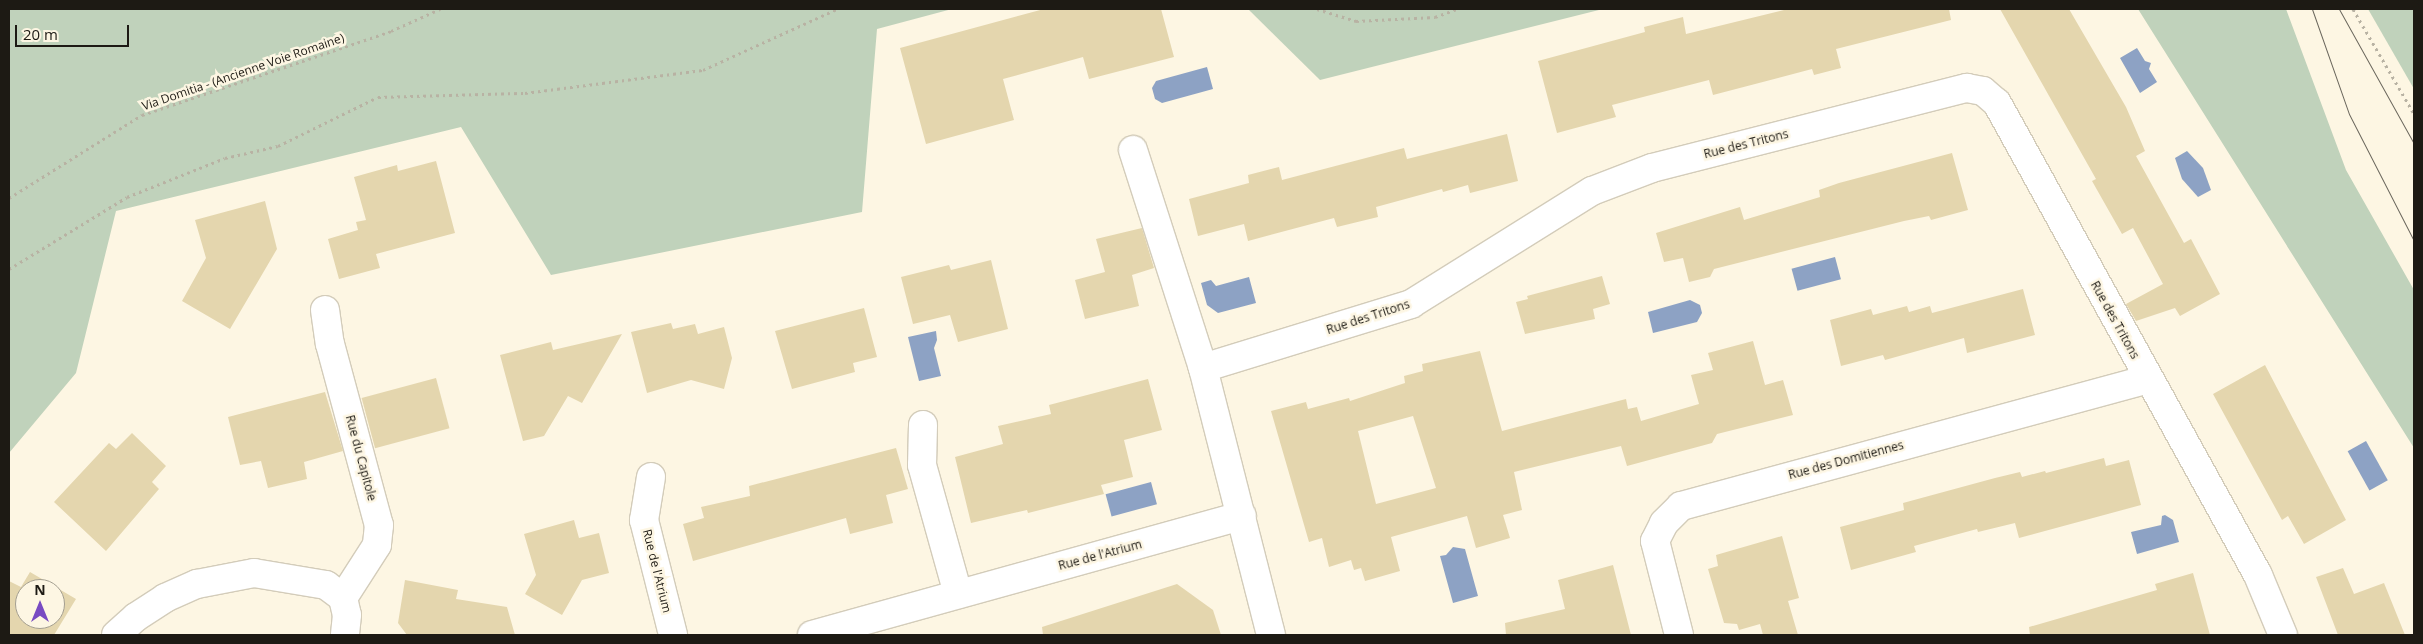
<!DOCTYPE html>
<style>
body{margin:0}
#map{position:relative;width:2423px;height:644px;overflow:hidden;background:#fdf6e3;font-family:"Open Sans",sans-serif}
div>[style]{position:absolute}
.green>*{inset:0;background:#c0d2bb}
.water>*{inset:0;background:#8da2c4;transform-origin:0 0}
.building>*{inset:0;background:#e4d6ae;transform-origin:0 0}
.path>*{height:3px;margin-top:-1.5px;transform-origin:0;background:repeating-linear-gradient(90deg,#b8b2a3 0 2.5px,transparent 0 6.5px)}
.roads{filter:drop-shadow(1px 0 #d3ccba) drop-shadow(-1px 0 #d3ccba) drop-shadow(0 1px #d3ccba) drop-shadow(0 -1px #d3ccba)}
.minor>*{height:28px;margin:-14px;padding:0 14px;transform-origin:14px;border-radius:14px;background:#fff}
.tram>*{height:1px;margin:-0.5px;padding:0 0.5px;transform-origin:0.5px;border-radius:0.5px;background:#6b675d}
span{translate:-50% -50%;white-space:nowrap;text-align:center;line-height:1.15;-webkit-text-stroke:5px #fdf6e3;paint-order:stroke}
.street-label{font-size:12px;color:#1d1a14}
.frame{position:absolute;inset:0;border:10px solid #1d1a14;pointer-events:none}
.north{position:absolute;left:15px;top:579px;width:50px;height:50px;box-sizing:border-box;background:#fdf6e3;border:1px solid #a39e90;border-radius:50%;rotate:0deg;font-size:14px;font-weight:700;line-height:20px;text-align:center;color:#1d1a14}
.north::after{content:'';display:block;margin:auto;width:18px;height:22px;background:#784ac2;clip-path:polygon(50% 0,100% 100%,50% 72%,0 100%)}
.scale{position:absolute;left:15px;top:25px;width:114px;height:22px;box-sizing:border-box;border:2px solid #1d1a14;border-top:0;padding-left:6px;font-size:15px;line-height:18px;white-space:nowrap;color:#1d1a14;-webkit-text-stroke:4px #fdf6e3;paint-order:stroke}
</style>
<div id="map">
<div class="green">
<i style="clip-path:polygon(9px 9px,952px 9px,877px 29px,862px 212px,551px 275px,461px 127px,116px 211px,76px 373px,9px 453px)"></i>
<i style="clip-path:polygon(1248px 9px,1603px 9px,1320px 80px)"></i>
<i style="clip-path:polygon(2138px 9px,2286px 9px,2346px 170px,2414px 290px,2414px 448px)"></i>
<i style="clip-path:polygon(2368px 9px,2414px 9px,2414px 89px)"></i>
</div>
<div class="water">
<i style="clip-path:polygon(2137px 48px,2145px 61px,2151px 63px,2149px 69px,2157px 82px,2140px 93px,2120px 58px)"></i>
<i style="clip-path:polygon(1207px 67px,1213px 89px,1162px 103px,1155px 99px,1152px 88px,1156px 81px)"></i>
<i style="clip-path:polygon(2187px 151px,2203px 168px,2211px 190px,2198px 197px,2182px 179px,2175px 158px)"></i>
<i style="left:1835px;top:257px;width:23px;height:45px;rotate:75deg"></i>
<i style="clip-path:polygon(1249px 277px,1256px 303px,1218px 313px,1207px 305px,1201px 283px,1211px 280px,1216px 286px)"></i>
<i style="clip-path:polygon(1690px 300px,1700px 305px,1702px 313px,1697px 322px,1653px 333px,1648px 312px)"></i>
<i style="clip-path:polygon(936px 331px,937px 340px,934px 348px,941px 376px,919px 381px,908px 337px)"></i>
<i style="left:2366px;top:441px;width:45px;height:21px;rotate:61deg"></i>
<i style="left:1151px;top:482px;width:23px;height:47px;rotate:75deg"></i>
<i style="clip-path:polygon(2165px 515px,2173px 520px,2179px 542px,2137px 554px,2131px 532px,2161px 525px,2162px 516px)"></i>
<i style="clip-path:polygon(1453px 547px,1465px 549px,1478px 596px,1453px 603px,1440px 556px,1446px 555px)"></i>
</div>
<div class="building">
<i style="clip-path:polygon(1044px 9px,1161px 9px,1174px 57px,1089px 79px,1083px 57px,1003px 79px,1014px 120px,926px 144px,900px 48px)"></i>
<i style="clip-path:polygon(1788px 9px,1949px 9px,1951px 20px,1836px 49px,1841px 68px,1814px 75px,1812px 69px,1713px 95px,1709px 80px,1612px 105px,1616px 117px,1557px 133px,1538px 61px,1645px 32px,1644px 27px,1683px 17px,1686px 34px)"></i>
<i style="clip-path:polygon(2000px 9px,2069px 9px,2126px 107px,2145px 151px,2136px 156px,2184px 243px,2191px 239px,2220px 294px,2180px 316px,2175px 308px,2136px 321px,2126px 304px,2163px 284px,2133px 228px,2122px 234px,2092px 181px,2096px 179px)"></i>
<i style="clip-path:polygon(1507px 134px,1518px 181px,1470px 193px,1468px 185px,1443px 192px,1442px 189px,1376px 207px,1378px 217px,1337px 227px,1334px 218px,1248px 241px,1244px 224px,1198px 236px,1189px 199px,1249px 183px,1248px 175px,1279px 167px,1282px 180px,1404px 148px,1407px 159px)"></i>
<i style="clip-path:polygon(1952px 153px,1968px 210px,1931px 220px,1929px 216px,1904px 221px,1714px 269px,1710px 277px,1689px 282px,1683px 258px,1664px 262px,1656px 233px,1740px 207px,1744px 220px,1820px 197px,1819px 190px,1839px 183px)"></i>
<i style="clip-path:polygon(436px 161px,455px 233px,376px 254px,380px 268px,339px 279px,328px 239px,358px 230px,356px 222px,366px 220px,354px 177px,397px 165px,398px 171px)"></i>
<i style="clip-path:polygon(265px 201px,277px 249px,230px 329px,182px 301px,206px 258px,195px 220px)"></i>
<i style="clip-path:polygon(1142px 228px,1154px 268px,1132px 275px,1139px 306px,1085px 319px,1075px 280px,1105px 272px,1096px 239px)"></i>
<i style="clip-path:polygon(991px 260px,1008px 329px,958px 342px,950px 315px,913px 324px,901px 277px,949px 265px,951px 270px)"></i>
<i style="clip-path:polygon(1602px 276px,1610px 304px,1593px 309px,1595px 319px,1525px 334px,1516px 302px,1528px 299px,1527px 296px)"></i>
<i style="clip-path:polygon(2023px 289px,2035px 335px,1967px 353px,1964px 338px,1885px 360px,1883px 355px,1841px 366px,1830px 320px,1871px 309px,1873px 315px,1907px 306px,1909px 312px,1930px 306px,1932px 313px)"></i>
<i style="clip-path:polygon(864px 308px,877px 357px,853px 363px,855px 372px,792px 389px,775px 331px)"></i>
<i style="clip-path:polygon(671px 323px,673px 329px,695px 324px,698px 334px,724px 327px,732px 358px,724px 389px,691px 380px,647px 393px,631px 332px)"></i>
<i style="clip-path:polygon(622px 334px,582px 403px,568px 396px,544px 436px,523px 441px,500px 355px,551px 342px,553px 350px)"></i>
<i style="clip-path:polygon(evenodd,1753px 341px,1765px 385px,1783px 380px,1793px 415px,1717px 434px,1712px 443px,1627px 466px,1621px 446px,1514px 472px,1522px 510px,1503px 515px,1510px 538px,1476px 548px,1467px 516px,1391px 537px,1400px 571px,1365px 581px,1361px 568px,1354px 570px,1351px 560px,1329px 567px,1322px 538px,1309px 542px,1271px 411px,1306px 402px,1308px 409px,1349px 398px,1350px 401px,1405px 383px,1404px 376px,1423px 371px,1422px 364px,1480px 351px,1502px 431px,1626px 399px,1628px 409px,1637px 407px,1641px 421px,1699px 404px,1691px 375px,1713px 370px,1708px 353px,1753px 341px,1413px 416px,1436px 488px,1376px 504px,1358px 431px,1413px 416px)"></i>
<i style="clip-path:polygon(2265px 365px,2346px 520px,2304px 544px,2288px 516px,2282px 520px,2213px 394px)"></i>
<i style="left:436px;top:378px;width:52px;height:77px;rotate:75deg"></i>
<i style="clip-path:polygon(1148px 379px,1162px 430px,1124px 440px,1133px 477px,1101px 485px,1104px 494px,1028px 513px,1027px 510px,971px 523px,955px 457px,1003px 444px,998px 426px,1051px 414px,1049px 405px)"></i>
<i style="clip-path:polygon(325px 392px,343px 451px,304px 462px,307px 479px,268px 488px,261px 461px,240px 465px,228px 417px)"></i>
<i style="clip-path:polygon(132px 433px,166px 466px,152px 482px,159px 489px,106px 551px,54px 502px,109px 443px,116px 449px)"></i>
<i style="clip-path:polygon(896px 448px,908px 489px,886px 495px,893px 523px,850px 534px,846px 518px,693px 561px,683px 524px,704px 518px,701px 507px,750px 496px,749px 486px)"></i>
<i style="clip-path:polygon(2104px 458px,2106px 466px,2129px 460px,2141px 505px,2019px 538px,2015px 523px,1978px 532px,1977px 529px,1914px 546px,1916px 552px,1851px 570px,1840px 527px,1904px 510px,1903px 503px,1995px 478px,2020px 472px,2022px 477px,2045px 471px,2046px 473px)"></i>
<i style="clip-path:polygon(574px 520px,579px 538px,599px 533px,609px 573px,582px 580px,562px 615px,525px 594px,536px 575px,524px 534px)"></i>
<i style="clip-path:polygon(1782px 536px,1799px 598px,1788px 601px,1798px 635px,1763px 635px,1760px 624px,1739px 630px,1737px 624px,1724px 623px,1708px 569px,1718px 566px,1716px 555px)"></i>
<i style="clip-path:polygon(1613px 565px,1631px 635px,1506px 635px,1505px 623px,1565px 609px,1558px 580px)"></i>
<i style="clip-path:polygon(2343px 568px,2354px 594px,2384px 583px,2405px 635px,2338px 635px,2316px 577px)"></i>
<i style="clip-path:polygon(evenodd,30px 572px,76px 599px,54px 635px,9px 635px,9px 581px,21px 587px,30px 572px,25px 589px,55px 589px,55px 619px,25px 619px,25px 589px)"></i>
<i style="clip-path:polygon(2193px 573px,2210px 635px,2030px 635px,2029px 627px,2157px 590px,2155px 584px)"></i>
<i style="clip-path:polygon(405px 580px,458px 590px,456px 599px,507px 607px,515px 635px,407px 635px,398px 623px)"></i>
<i style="clip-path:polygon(1177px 584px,1213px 610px,1221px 635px,1043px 635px,1042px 627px)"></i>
</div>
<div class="path">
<i style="left:1317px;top:9px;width:41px;rotate:17.1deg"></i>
<i style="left:1356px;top:21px;width:79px;rotate:-2.9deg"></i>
<i style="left:1435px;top:17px;width:23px;rotate:-20deg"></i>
<i style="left:2353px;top:9px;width:121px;rotate:59.8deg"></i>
<i style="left:9px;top:198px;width:157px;rotate:-32deg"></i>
<i style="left:142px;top:115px;width:263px;rotate:-18.6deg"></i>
<i style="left:391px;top:31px;width:54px;rotate:-24.2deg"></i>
<i style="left:9px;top:269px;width:138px;rotate:-31.4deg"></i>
<i style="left:127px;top:197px;width:105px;rotate:-21.7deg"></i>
<i style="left:225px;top:158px;width:54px;rotate:-12.8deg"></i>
<i style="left:278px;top:146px;width:111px;rotate:-26.1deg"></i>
<i style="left:378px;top:97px;width:147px;rotate:-1.6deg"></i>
<i style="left:525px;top:93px;width:179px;rotate:-7.4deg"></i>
<i style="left:703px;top:70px;width:147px;rotate:-24.5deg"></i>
</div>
<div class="roads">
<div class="minor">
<i style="left:1133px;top:150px;width:229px;rotate:72.2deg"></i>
<i style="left:325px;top:310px;width:34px;rotate:82deg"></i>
<i style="left:330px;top:344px;width:188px;rotate:74.9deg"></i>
<i style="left:379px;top:525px;width:20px;rotate:96deg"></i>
<i style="left:377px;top:545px;width:63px;rotate:122.7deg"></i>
<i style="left:923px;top:425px;width:40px;rotate:91.4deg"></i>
<i style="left:922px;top:465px;width:134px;rotate:74.4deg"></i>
<i style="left:651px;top:477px;width:44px;rotate:99.2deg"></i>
<i style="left:644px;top:520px;width:119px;rotate:75.8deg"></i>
<i style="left:116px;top:635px;width:27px;rotate:-42deg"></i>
<i style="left:136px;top:617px;width:35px;rotate:-33deg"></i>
<i style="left:165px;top:598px;width:35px;rotate:-24deg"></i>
<i style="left:197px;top:584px;width:58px;rotate:-10.9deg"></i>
<i style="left:254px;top:573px;width:73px;rotate:9.5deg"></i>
<i style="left:326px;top:585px;width:21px;rotate:37deg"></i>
<i style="left:343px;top:598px;width:17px;rotate:77deg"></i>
<i style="left:347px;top:615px;width:20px;rotate:96deg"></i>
<i style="left:812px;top:635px;width:446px;rotate:-15.5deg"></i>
<i style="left:1271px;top:635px;width:276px;rotate:-104.3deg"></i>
<i style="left:1203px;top:368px;width:218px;rotate:-17.1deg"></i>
<i style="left:1411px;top:304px;width:213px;rotate:-32deg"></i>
<i style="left:1592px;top:191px;width:64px;rotate:-21deg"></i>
<i style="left:1652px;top:168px;width:325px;rotate:-14.3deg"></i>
<i style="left:1967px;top:88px;width:16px;rotate:11deg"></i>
<i style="left:1983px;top:91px;width:18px;rotate:41deg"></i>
<i style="left:1997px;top:103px;width:539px;rotate:61.06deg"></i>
<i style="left:2258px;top:575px;width:65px;rotate:67.4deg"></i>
<i style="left:1679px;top:635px;width:97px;rotate:-104.3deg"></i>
<i style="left:1655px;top:541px;width:20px;rotate:-63deg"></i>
<i style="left:1664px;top:523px;width:24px;rotate:-45deg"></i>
<i style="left:1681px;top:506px;width:484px;rotate:-15.2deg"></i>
</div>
</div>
<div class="tram">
<i style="left:2312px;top:9px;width:111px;rotate:70.6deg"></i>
<i style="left:2349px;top:114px;width:143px;rotate:62.9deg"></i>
<i style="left:2339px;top:9px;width:154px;rotate:60.9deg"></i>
</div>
<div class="street-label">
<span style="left:243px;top:72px;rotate:-19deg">Via Domitia - (Ancienne Voie Romaine)</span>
<span style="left:1746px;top:144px;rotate:-14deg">Rue des Tritons</span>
<span style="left:1368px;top:317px;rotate:-18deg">Rue des Tritons</span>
<span style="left:2115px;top:320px;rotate:61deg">Rue des Tritons</span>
<span style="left:361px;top:458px;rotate:75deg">Rue du Capitole</span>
<span style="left:1846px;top:460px;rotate:-15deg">Rue des Domitiennes</span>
<span style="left:1100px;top:555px;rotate:-15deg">Rue de l'Atrium</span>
<span style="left:657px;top:571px;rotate:76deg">Rue de l'Atrium</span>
</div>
<div class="frame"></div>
<div class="north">N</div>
<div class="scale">20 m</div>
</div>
